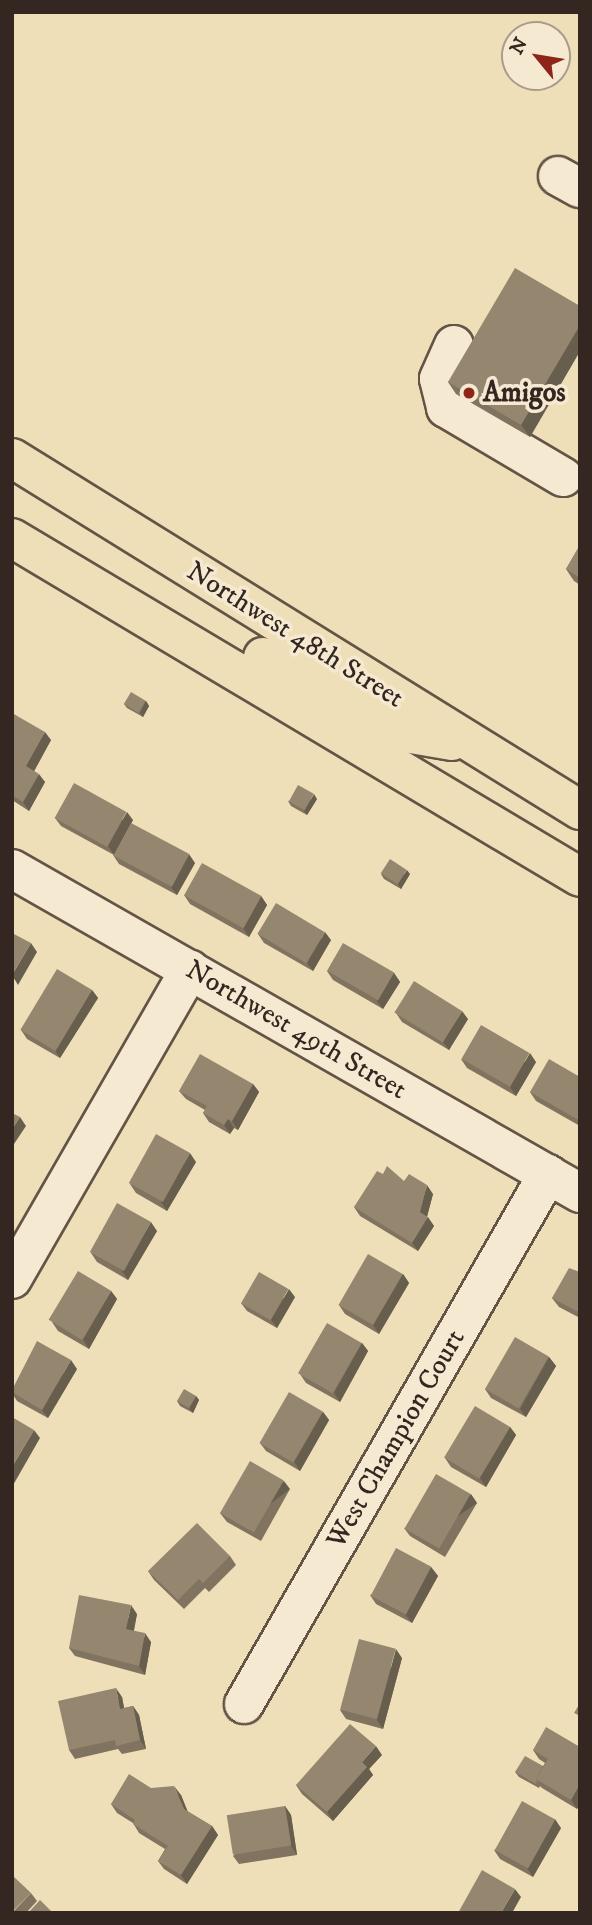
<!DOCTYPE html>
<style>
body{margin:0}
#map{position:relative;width:592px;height:1925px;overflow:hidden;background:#efdfb8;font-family:"IM FELL DW Pica",serif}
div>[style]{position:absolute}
.roads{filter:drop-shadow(2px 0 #635446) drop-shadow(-2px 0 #635446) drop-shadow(0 2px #635446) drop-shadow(0 -2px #635446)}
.minor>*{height:38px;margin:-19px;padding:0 19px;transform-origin:19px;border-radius:19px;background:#f5ead1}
.major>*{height:38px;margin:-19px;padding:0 19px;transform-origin:19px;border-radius:19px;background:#efdfb8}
.wall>*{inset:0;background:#80735f}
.shaded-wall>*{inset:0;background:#685e4e;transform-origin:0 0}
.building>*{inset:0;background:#95866f;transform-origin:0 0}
.dots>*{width:19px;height:19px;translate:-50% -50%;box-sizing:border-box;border:4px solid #f5ead1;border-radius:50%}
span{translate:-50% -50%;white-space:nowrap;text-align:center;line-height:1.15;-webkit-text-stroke:7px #f5ead1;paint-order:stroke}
.poi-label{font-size:28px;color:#342620;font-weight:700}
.left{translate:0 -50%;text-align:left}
.street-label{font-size:28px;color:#342620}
.frame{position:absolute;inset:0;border:14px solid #342620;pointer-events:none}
.north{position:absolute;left:501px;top:21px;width:70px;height:70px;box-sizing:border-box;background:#f5ead1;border:2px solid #a89c8a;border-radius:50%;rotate:300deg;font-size:19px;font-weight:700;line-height:28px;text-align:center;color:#342620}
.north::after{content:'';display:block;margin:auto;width:24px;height:32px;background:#8f2418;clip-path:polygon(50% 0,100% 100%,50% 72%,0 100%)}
</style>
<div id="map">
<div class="roads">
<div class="minor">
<i style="left:558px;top:176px;width:25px;rotate:29deg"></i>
<i style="left:454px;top:345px;width:37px;rotate:114deg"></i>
<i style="left:439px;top:379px;width:30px;rotate:76deg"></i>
<i style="left:446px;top:408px;width:136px;rotate:30.5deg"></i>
<i style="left:12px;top:869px;width:654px;rotate:29.7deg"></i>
<i style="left:12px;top:1279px;width:357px;rotate:-60.1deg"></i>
<i style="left:244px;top:1704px;width:611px;rotate:-60.16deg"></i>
</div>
<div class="major">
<i style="left:12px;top:458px;width:668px;rotate:31.79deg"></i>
<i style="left:12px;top:538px;width:661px;rotate:30.83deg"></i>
<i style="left:263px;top:657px;width:145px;rotate:30.3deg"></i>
<i style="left:388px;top:730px;width:65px;rotate:9.8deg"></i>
</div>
</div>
<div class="wall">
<i style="clip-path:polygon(580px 306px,580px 351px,530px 437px,456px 394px,448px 382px)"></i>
<i style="clip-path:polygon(580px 545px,580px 585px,574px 581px,566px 569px)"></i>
<i style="clip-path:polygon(146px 701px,149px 706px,143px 717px,127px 708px,124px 704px)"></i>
<i style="clip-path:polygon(12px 713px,51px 740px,34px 771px,45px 782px,29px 811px,12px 800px)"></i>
<i style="clip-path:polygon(317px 799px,307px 815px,291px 806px,288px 801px)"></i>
<i style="clip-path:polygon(55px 818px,133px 820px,114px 855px,61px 826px)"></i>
<i style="clip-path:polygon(113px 855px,195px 863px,177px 895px,119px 864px)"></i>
<i style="clip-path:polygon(381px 874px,410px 874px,401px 889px,384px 879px)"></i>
<i style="clip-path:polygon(184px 895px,261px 896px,267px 905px,249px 937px,190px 904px)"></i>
<i style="clip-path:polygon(258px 934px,331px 940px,313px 971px,264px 943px)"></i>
<i style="clip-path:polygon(327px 971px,394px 973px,400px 982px,383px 1009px,333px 980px)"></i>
<i style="clip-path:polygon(92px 990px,98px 998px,60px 1058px,27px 1039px,21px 1030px)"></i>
<i style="clip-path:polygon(396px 1013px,468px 1019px,449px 1050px,402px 1022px)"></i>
<i style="clip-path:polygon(461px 1059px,536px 1062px,516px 1096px,467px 1068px)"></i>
<i style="clip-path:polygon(580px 1077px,580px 1126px,536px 1101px,530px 1092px)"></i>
<i style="clip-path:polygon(253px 1084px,259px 1092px,238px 1130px,234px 1128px,230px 1134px,209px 1122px,203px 1113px,205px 1110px,186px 1099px,179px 1091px)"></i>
<i style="clip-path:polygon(196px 1162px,167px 1211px,136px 1193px,130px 1184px)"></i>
<i style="clip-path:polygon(404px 1181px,433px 1194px,427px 1217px,434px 1226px,418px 1251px,360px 1216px,354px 1207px)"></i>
<i style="clip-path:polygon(157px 1231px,128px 1280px,97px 1262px,91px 1253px)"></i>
<i style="clip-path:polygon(580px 1272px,580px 1318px,559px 1307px,552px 1298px)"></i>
<i style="clip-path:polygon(403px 1274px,409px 1283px,379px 1334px,345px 1314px,339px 1305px)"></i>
<i style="clip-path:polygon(111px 1291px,117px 1299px,89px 1349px,58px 1331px,52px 1322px)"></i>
<i style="clip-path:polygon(295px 1297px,277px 1328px,247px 1311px,241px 1303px)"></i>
<i style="clip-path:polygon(362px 1343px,368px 1351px,340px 1402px,306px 1383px,300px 1374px)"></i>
<i style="clip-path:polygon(549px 1357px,556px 1366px,526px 1417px,491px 1398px,485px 1389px)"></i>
<i style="clip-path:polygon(77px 1369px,48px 1418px,17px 1401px,12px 1393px,12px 1390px)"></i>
<i style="clip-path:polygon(196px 1396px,199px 1400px,193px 1413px,180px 1406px,177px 1401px)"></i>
<i style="clip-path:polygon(323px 1412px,329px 1420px,300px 1471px,266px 1451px,260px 1443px)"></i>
<i style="clip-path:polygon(510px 1427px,516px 1435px,486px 1487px,451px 1467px,445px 1458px)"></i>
<i style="clip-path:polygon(290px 1489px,261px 1541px,227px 1522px,220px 1513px)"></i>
<i style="clip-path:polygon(477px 1503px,445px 1557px,410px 1536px,404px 1528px)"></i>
<i style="clip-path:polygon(230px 1556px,236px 1565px,209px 1592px,205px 1588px,184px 1609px,154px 1580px,148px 1571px)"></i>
<i style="clip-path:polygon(431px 1567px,438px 1576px,412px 1623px,376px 1604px,370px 1595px)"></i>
<i style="clip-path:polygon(137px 1614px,134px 1631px,151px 1642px,145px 1675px,75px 1656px,69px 1648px)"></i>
<i style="clip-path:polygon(402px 1658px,383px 1729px,346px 1719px,340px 1710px)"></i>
<i style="clip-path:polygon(122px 1697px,124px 1708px,133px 1706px,139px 1715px,146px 1749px,122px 1754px,118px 1749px,75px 1759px,69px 1750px)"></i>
<i style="clip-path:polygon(580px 1747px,580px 1803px,577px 1809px,542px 1788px,540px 1786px,539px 1788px,519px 1777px,515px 1772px,543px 1766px,545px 1763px,539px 1759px,533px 1750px)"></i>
<i style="clip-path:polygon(382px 1755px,369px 1769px,373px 1775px,333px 1821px,302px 1794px,296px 1785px)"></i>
<i style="clip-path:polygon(151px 1788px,181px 1795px,187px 1811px,212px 1826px,218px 1835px,187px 1884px,164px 1869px,158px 1861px,165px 1849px,139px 1833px,133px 1823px,117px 1813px,111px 1804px)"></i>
<i style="clip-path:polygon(285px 1806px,291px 1815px,297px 1855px,239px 1864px,233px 1856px)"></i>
<i style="clip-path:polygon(561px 1828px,533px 1877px,500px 1859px,494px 1850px)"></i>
<i style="clip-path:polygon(31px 1893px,37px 1901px,26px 1913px,12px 1913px)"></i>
</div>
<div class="shaded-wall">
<i style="clip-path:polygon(580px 325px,580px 351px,530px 437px,521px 425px)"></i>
<i style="clip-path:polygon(146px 701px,149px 706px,143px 717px,140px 713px)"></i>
<i style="clip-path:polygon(45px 732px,51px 740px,32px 775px,26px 766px)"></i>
<i style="clip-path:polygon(39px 774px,45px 782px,29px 811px,23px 802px)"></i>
<i style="clip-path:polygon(314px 794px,317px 799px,307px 815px,304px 811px)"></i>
<i style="clip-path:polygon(127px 812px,133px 820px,114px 855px,108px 846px)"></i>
<i style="clip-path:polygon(189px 854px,195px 863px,177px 895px,171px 887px)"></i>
<i style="clip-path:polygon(407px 870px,410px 874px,401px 889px,398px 884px)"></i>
<i style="clip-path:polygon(261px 896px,267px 905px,249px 937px,243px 928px)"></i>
<i style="clip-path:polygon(325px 932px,331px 940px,313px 971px,307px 963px)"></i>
<i style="clip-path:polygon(31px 943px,37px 952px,18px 985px,12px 975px)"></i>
<i style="clip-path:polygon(394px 973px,400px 982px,383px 1009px,377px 1001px)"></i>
<i style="clip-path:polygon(92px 990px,98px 998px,60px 1058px,54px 1049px)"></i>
<i style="clip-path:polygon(462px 1011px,468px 1019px,449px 1050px,443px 1042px)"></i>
<i style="clip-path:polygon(530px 1053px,536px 1062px,516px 1096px,510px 1087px)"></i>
<i style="clip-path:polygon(253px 1084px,259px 1092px,238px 1130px,232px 1121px)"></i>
<i style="clip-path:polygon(20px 1117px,26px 1126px,12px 1147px,12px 1129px)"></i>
<i style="clip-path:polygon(228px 1119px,234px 1128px,230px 1134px,224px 1125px)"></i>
<i style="clip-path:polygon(190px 1153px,196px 1162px,167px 1211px,161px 1202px)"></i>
<i style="clip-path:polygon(427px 1185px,433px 1194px,426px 1220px,428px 1217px,434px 1226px,418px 1251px,412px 1243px)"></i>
<i style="clip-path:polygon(151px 1222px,157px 1231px,128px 1280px,122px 1271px)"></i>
<i style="clip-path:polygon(403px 1274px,409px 1283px,379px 1334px,373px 1325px)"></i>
<i style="clip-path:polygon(289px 1289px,295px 1297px,277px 1328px,271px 1320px)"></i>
<i style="clip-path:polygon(111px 1291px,117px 1299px,89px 1349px,83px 1340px)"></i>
<i style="clip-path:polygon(362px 1343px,368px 1351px,340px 1402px,334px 1393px)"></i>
<i style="clip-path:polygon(549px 1357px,556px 1366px,526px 1417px,520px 1409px)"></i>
<i style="clip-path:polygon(71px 1360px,77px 1369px,48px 1418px,42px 1410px)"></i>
<i style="clip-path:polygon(196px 1396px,199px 1400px,193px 1413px,189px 1408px)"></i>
<i style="clip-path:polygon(323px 1412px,329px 1420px,300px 1471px,294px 1462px)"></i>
<i style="clip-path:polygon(510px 1427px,516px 1435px,486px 1487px,480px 1478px)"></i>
<i style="clip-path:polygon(34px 1430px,40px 1438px,12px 1487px,12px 1467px)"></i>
<i style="left:284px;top:1481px;width:10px;height:60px;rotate:53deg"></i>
<i style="left:471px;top:1494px;width:11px;height:63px;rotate:56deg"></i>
<i style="clip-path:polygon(431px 1567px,438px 1576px,412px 1623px,405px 1614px)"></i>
<i style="clip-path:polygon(131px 1605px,137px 1614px,132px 1638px,126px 1629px)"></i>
<i style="clip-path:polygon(145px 1633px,151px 1642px,145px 1675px,139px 1666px)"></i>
<i style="clip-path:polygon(396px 1649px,402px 1658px,383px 1729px,377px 1720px)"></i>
<i style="clip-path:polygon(116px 1688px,122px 1697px,126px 1718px,120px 1709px)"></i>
<i style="clip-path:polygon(133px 1706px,139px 1715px,146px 1749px,140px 1740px)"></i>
<i style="clip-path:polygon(376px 1746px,382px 1755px,369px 1769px,373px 1775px,333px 1821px,327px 1812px,362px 1762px)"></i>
<i style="clip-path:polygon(580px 1784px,580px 1803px,577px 1809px,571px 1800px)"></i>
<i style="clip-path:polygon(174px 1786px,181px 1795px,190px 1817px,184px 1809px)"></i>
<i style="clip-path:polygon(285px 1806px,291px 1815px,297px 1855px,291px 1846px)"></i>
<i style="clip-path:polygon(555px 1819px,561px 1828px,533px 1877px,527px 1868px)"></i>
<i style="clip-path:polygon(212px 1826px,218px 1835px,187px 1884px,181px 1875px)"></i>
<i style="clip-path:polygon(515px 1889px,521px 1897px,512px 1913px,501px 1913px)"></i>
</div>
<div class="building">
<i style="clip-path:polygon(515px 268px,580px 306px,580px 325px,521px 425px,448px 382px)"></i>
<i style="clip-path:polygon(580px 545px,580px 578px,566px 569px)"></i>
<i style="left:131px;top:692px;width:17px;height:14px;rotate:31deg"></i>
<i style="clip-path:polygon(12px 713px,45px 732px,26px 766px,39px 774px,23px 802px,12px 795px)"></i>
<i style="left:74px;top:783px;width:60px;height:40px;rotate:29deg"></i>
<i style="left:298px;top:785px;width:18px;height:19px;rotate:29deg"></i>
<i style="left:131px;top:823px;width:66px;height:37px;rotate:28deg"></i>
<i style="left:390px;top:859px;width:20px;height:17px;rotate:33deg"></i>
<i style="left:202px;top:863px;width:68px;height:37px;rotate:29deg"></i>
<i style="left:276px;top:903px;width:57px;height:36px;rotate:31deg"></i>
<i style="clip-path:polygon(12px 933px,31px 943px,12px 975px)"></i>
<i style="left:343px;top:943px;width:59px;height:32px;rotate:30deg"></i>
<i style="left:57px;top:969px;width:41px;height:71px;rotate:31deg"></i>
<i style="left:414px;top:981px;width:57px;height:37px;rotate:32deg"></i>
<i style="left:481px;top:1025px;width:56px;height:39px;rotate:30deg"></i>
<i style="clip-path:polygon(200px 1054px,253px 1084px,232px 1121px,228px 1119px,224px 1125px,203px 1113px,207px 1106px,179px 1091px)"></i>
<i style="clip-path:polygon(549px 1059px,580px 1077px,580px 1121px,530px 1092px)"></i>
<i style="clip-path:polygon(12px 1113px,20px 1117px,12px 1129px)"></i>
<i style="left:156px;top:1134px;width:39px;height:56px;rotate:29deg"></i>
<i style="clip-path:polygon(387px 1166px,404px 1181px,409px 1174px,427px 1185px,420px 1212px,428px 1217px,412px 1243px,354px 1207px,377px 1171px,383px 1174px)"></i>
<i style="left:117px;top:1203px;width:39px;height:56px;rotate:29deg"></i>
<i style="left:368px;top:1254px;width:40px;height:59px;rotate:30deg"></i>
<i style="clip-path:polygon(569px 1268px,580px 1272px,580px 1313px,552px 1298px)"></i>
<i style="left:78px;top:1271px;width:39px;height:57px;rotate:31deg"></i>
<i style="left:259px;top:1272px;width:34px;height:36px;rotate:30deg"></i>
<i style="left:327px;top:1323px;width:40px;height:58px;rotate:30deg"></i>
<i style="left:515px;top:1337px;width:39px;height:60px;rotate:30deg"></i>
<i style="clip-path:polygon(37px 1341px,71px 1360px,42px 1410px,12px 1392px,12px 1390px)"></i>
<i style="left:184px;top:1389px;width:14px;height:14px;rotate:30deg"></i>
<i style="left:289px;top:1392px;width:39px;height:59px;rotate:30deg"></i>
<i style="left:475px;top:1406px;width:41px;height:60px;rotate:31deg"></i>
<i style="clip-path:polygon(12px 1417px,34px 1430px,12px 1467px)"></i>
<i style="left:250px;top:1461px;width:39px;height:60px;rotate:30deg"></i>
<i style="left:436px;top:1474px;width:40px;height:63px;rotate:30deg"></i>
<i style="clip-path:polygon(197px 1523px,230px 1556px,203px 1583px,199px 1579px,178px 1600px,148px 1571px)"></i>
<i style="left:396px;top:1548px;width:40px;height:54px;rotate:28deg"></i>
<i style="clip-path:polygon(79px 1595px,131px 1605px,126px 1629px,145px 1633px,139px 1666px,69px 1648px)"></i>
<i style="left:359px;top:1639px;width:38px;height:73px;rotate:15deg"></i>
<i style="clip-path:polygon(116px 1688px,120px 1709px,133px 1706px,140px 1740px,116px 1746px,115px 1740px,69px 1750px,58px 1701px)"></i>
<i style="clip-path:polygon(580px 1703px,580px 1716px,574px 1713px)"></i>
<i style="clip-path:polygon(350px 1724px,376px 1746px,362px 1762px,367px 1767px,327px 1812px,296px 1785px)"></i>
<i style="clip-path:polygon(546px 1727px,580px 1747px,580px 1784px,571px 1800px,536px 1779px,548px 1759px,533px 1750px)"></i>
<i style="clip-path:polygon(525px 1756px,543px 1766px,536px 1779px,537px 1781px,536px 1784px,515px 1772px)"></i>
<i style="clip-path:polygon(129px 1774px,151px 1788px,174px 1786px,184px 1809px,212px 1826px,181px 1875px,158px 1861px,168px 1846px,133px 1824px,135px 1820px,111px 1804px)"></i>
<i style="left:522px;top:1801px;width:38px;height:56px;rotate:29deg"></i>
<i style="left:285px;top:1806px;width:40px;height:59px;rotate:81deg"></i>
<i style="clip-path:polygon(482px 1870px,515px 1889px,501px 1913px,458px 1913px)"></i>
<i style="clip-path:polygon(12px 1875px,31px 1893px,12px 1912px)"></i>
<i style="clip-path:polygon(40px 1900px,53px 1913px,28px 1913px)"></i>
</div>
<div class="dots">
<i style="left:469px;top:393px;background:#8f2418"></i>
</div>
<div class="poi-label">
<span class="left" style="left:483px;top:393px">Amigos</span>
</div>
<div class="street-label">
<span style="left:295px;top:635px;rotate:32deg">Northwest 48th Street</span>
<span style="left:296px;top:1030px;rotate:30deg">Northwest 49th Street</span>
<span style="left:396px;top:1439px;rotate:-60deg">West Champion Court</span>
</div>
<div class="frame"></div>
<div class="north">N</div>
</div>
